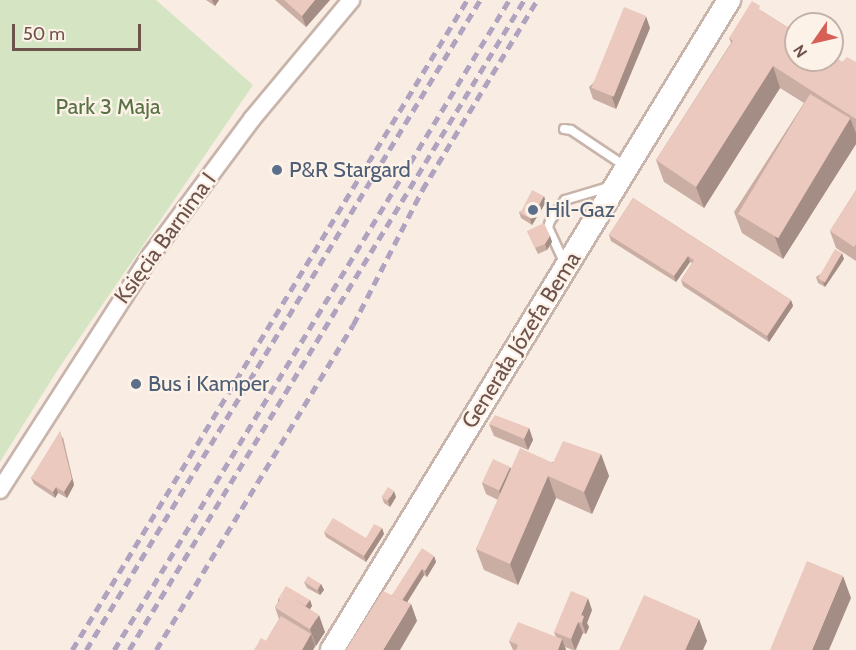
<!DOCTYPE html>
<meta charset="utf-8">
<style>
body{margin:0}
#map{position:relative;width:856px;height:650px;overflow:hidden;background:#f9ede3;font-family:Cabin,sans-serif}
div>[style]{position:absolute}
.green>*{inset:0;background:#d5e5c3}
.roads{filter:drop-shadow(2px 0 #c8b4ab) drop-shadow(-2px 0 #c8b4ab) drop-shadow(0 2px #c8b4ab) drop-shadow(0 -2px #c8b4ab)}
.lane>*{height:8px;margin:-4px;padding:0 4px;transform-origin:4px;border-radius:4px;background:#fff}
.street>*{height:16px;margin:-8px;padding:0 8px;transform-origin:8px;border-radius:8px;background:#fff}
.secondary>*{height:22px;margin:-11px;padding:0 11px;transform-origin:11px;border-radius:11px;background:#fff}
.rail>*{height:4.5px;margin-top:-2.25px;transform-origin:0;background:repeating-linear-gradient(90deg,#afa3c0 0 9px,transparent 0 15px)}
.wall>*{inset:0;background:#caada3}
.shaded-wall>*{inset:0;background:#a48d85}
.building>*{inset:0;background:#ebc9be;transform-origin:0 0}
.dots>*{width:16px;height:16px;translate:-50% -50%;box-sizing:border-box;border:3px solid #fdf2e8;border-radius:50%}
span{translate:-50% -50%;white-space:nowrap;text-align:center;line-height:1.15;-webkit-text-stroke:4.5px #fdf2e8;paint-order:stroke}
.park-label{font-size:22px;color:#597245}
.service-label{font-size:22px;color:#4e5e75}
.left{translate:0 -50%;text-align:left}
.street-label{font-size:22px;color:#6e534c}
.north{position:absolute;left:784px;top:12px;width:60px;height:60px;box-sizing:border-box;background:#fdf2e8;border:2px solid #c4b2aa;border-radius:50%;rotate:236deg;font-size:16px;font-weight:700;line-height:24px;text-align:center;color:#6e534c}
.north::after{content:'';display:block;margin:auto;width:21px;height:27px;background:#d66055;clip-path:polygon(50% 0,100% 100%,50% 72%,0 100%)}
.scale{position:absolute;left:12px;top:24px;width:129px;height:27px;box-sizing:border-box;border:3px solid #6e534c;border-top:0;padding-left:8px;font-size:18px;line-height:21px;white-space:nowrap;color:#6e534c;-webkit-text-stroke:4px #fdf2e8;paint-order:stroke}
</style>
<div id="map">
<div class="green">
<i style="clip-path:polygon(0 0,156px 0,253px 85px,57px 371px,0 462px)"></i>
</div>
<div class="roads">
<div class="lane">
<i style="left:564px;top:129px;width:7px;rotate:8deg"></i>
<i style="left:571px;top:130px;width:65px;rotate:33.7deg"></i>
<i style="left:565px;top:264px;width:40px;rotate:-115deg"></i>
<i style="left:548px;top:228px;width:7px;rotate:-74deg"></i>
<i style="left:550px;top:221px;width:26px;rotate:-54deg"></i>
<i style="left:565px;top:200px;width:46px;rotate:-16.5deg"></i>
</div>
<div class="street">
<i style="left:0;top:490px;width:279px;rotate:-57.3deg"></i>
<i style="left:151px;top:255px;width:169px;rotate:-53.4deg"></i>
<i style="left:252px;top:119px;width:155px;rotate:-50.2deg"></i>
</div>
<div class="secondary">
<i style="left:332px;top:650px;width:762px;rotate:-58.58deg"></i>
</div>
</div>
<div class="rail">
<i style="left:72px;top:650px;width:761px;rotate:-58.71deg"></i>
<i style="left:86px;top:650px;width:760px;rotate:-58.78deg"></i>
<i style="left:114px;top:650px;width:761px;rotate:-58.71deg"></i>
<i style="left:129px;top:650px;width:761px;rotate:-58.71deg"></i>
<i style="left:156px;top:650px;width:380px;rotate:-58.8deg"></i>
<i style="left:353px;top:325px;width:152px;rotate:-62.9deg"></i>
<i style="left:422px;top:190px;width:222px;rotate:-58.8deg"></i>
</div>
<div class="wall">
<i style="clip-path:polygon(206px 0,219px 0,215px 6px)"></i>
<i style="clip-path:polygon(275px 0,330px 0,306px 27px)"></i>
<i style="clip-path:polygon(762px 11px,842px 62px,856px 62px,856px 144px,783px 259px,742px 233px,734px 212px,804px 103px,780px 88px,704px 208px,664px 182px,656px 160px,731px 43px,729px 38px)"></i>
<i style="clip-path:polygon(650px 28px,616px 109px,593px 99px,589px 87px)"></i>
<i style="clip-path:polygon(856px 190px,856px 261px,836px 248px,830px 231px)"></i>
<i style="clip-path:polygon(633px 198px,791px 300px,793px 306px,769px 342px,683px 286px,681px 280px,692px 263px,690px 262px,676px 282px,611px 241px,609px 235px)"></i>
<i style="clip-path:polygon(546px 202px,532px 225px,521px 218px,519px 212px)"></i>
<i style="clip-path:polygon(527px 231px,550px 236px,552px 242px,547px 250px,538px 254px)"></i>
<i style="clip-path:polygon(844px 259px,825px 287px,818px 283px,816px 277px)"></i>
<i style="clip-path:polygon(489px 424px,529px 428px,533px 440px,528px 450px,494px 436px)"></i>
<i style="clip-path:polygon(63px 437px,74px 485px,67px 498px,58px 493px,55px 498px,34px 484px,31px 478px)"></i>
<i style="clip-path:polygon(601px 454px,609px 476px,592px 514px,556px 498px,518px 585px,484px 570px,476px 549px,498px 500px,486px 494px,482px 483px,510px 467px,511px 469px)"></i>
<i style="clip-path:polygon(382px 497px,396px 497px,390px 507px,384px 503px)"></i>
<i style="clip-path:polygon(382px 528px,384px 534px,366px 562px,326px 537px,324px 532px,366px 538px)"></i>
<i style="clip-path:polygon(434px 556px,436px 562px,427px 577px,424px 575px,407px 602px,411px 604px,417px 621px,392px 595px)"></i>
<i style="clip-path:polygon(304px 582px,321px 584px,324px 590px,320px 595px,307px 588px)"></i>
<i style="clip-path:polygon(278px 599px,310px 600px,312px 606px,310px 609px,325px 632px,313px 650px,254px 650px,266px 641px,279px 619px,275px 607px,278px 602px)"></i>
<i style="clip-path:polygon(592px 610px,587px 623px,589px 627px,586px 634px,583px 633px,576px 650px,573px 650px,565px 647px,566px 650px,513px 650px,509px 641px,556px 637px,554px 632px)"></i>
</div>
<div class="shaded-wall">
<i style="clip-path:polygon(212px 0,219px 0,215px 6px)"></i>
<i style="clip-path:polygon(315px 0,330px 0,306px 27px,302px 16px)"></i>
<i style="clip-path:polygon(646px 16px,650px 28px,616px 109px,612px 97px)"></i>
<i style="clip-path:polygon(773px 66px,780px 88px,704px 208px,696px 187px)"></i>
<i style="clip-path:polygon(850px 118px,856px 133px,856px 144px,783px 259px,775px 237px)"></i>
<i style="clip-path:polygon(544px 196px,546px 202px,532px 225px,530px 219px)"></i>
<i style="clip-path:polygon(550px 236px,552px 242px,547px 250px,545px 244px)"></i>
<i style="clip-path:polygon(842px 253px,844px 259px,825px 287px,823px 282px)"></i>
<i style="clip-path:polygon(688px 256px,690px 262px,676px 282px,674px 276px)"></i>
<i style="clip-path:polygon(791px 300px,793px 306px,769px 342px,767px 336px)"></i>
<i style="clip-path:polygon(529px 428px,533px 440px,528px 450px,524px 439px)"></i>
<i style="clip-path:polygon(60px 431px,74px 485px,67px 498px,64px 492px)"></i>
<i style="clip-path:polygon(601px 454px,609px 476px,592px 514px,584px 492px)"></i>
<i style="clip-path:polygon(510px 467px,514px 478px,503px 502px,499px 491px)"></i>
<i style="clip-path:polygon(548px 476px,556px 498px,518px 585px,510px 564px)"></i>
<i style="clip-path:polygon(56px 487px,58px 493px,55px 498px,53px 492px)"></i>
<i style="clip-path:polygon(394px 491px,396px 497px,390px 507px,388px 501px)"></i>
<i style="clip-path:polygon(382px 528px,384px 534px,366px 562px,364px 556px)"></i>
<i style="clip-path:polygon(434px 556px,436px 562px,427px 577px,425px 571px)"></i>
<i style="clip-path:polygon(422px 569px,424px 575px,403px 609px,401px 603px)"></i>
<i style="clip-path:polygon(843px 576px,851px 598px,829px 650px,812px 650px)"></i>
<i style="clip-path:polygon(321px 584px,324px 590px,320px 595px,318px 590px)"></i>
<i style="clip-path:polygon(588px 598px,592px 610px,587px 623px,589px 627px,586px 634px,582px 623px,581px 615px)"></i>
<i style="clip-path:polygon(310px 600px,312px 606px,307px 613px,305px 608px)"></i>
<i style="clip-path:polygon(411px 604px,417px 621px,400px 650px,383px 650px)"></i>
<i style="clip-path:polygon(319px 615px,325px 632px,316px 646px,310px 629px)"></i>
<i style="clip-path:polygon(699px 619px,707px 641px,703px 650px,685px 650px)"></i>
<i style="clip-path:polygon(578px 622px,583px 633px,575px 650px,571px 639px)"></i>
<i style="clip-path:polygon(311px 634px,315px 646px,313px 650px,302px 650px)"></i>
<i style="clip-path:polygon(562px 639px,566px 650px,558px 650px)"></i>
</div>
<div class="building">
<i style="clip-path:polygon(284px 0,315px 0,302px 16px)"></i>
<i style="clip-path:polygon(752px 1px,760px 6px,759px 9px,796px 33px,796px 60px,832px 60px,832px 56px,842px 62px,847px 57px,856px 62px,856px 119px,773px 66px,696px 187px,656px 160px,733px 41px,729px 38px)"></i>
<i style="left:624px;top:7px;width:24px;height:87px;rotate:22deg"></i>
<i style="left:810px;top:94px;width:47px;height:140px;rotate:31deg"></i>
<i style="left:532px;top:190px;width:13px;height:26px;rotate:27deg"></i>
<i style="clip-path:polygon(856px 190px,856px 244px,854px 247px,830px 231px)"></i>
<i style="clip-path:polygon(633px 198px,791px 300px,767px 336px,681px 280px,694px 260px,688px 256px,674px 276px,609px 235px)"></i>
<i style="clip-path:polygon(544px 223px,550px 236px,545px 244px,535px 248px,527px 231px)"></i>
<i style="left:835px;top:249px;width:8px;height:34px;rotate:30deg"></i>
<i style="clip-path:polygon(495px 415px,529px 428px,524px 439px,489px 424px)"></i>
<i style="clip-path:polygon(60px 431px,72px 479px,64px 492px,56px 487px,53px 492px,31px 478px)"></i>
<i style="clip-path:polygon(563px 441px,601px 454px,584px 492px,548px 476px,510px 564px,476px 549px,520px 448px,553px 463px)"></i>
<i style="left:493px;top:459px;width:19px;height:26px;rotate:25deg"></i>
<i style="left:388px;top:487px;width:7px;height:12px;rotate:34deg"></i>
<i style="clip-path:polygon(333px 518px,366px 538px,374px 524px,382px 528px,364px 556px,324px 532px)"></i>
<i style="clip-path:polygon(422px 548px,434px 556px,425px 571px,422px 569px,402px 600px,392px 595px)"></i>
<i style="clip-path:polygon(807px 561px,843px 576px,812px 650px,770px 650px)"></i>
<i style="left:308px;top:576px;width:15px;height:7px;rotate:32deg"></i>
<i style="clip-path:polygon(286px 586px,310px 600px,305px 606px,284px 593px,279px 600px,278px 599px)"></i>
<i style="clip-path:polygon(383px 591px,411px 604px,383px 650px,346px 650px)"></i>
<i style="clip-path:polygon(571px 591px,588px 598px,581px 615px,584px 616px,582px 623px,578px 622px,571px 639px,554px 632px)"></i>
<i style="left:284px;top:593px;width:41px;height:17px;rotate:32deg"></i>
<i style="clip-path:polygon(644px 595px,699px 619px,685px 650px,619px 650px)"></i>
<i style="clip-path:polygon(281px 616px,311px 634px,302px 650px,254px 650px,261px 638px,266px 641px)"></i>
<i style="clip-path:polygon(518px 622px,562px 639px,558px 650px,516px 650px,518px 645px,509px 641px)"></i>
</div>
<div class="dots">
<i style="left:277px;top:170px;background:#5c6f8a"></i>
<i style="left:533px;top:210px;background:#5c6f8a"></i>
<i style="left:136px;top:384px;background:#5c6f8a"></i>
</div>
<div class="park-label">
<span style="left:108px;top:107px">Park 3 Maja</span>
</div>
<div class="service-label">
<span class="left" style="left:289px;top:170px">P&amp;R Stargard</span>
<span class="left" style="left:545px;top:210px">Hil-Gaz</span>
<span class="left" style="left:148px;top:384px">Bus i Kamper</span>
</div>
<div class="street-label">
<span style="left:165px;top:238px;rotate:-54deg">Księcia Barnima I</span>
<span style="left:521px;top:340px;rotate:-58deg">Generała Józefa Bema</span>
</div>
<div class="north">N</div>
<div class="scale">50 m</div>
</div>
